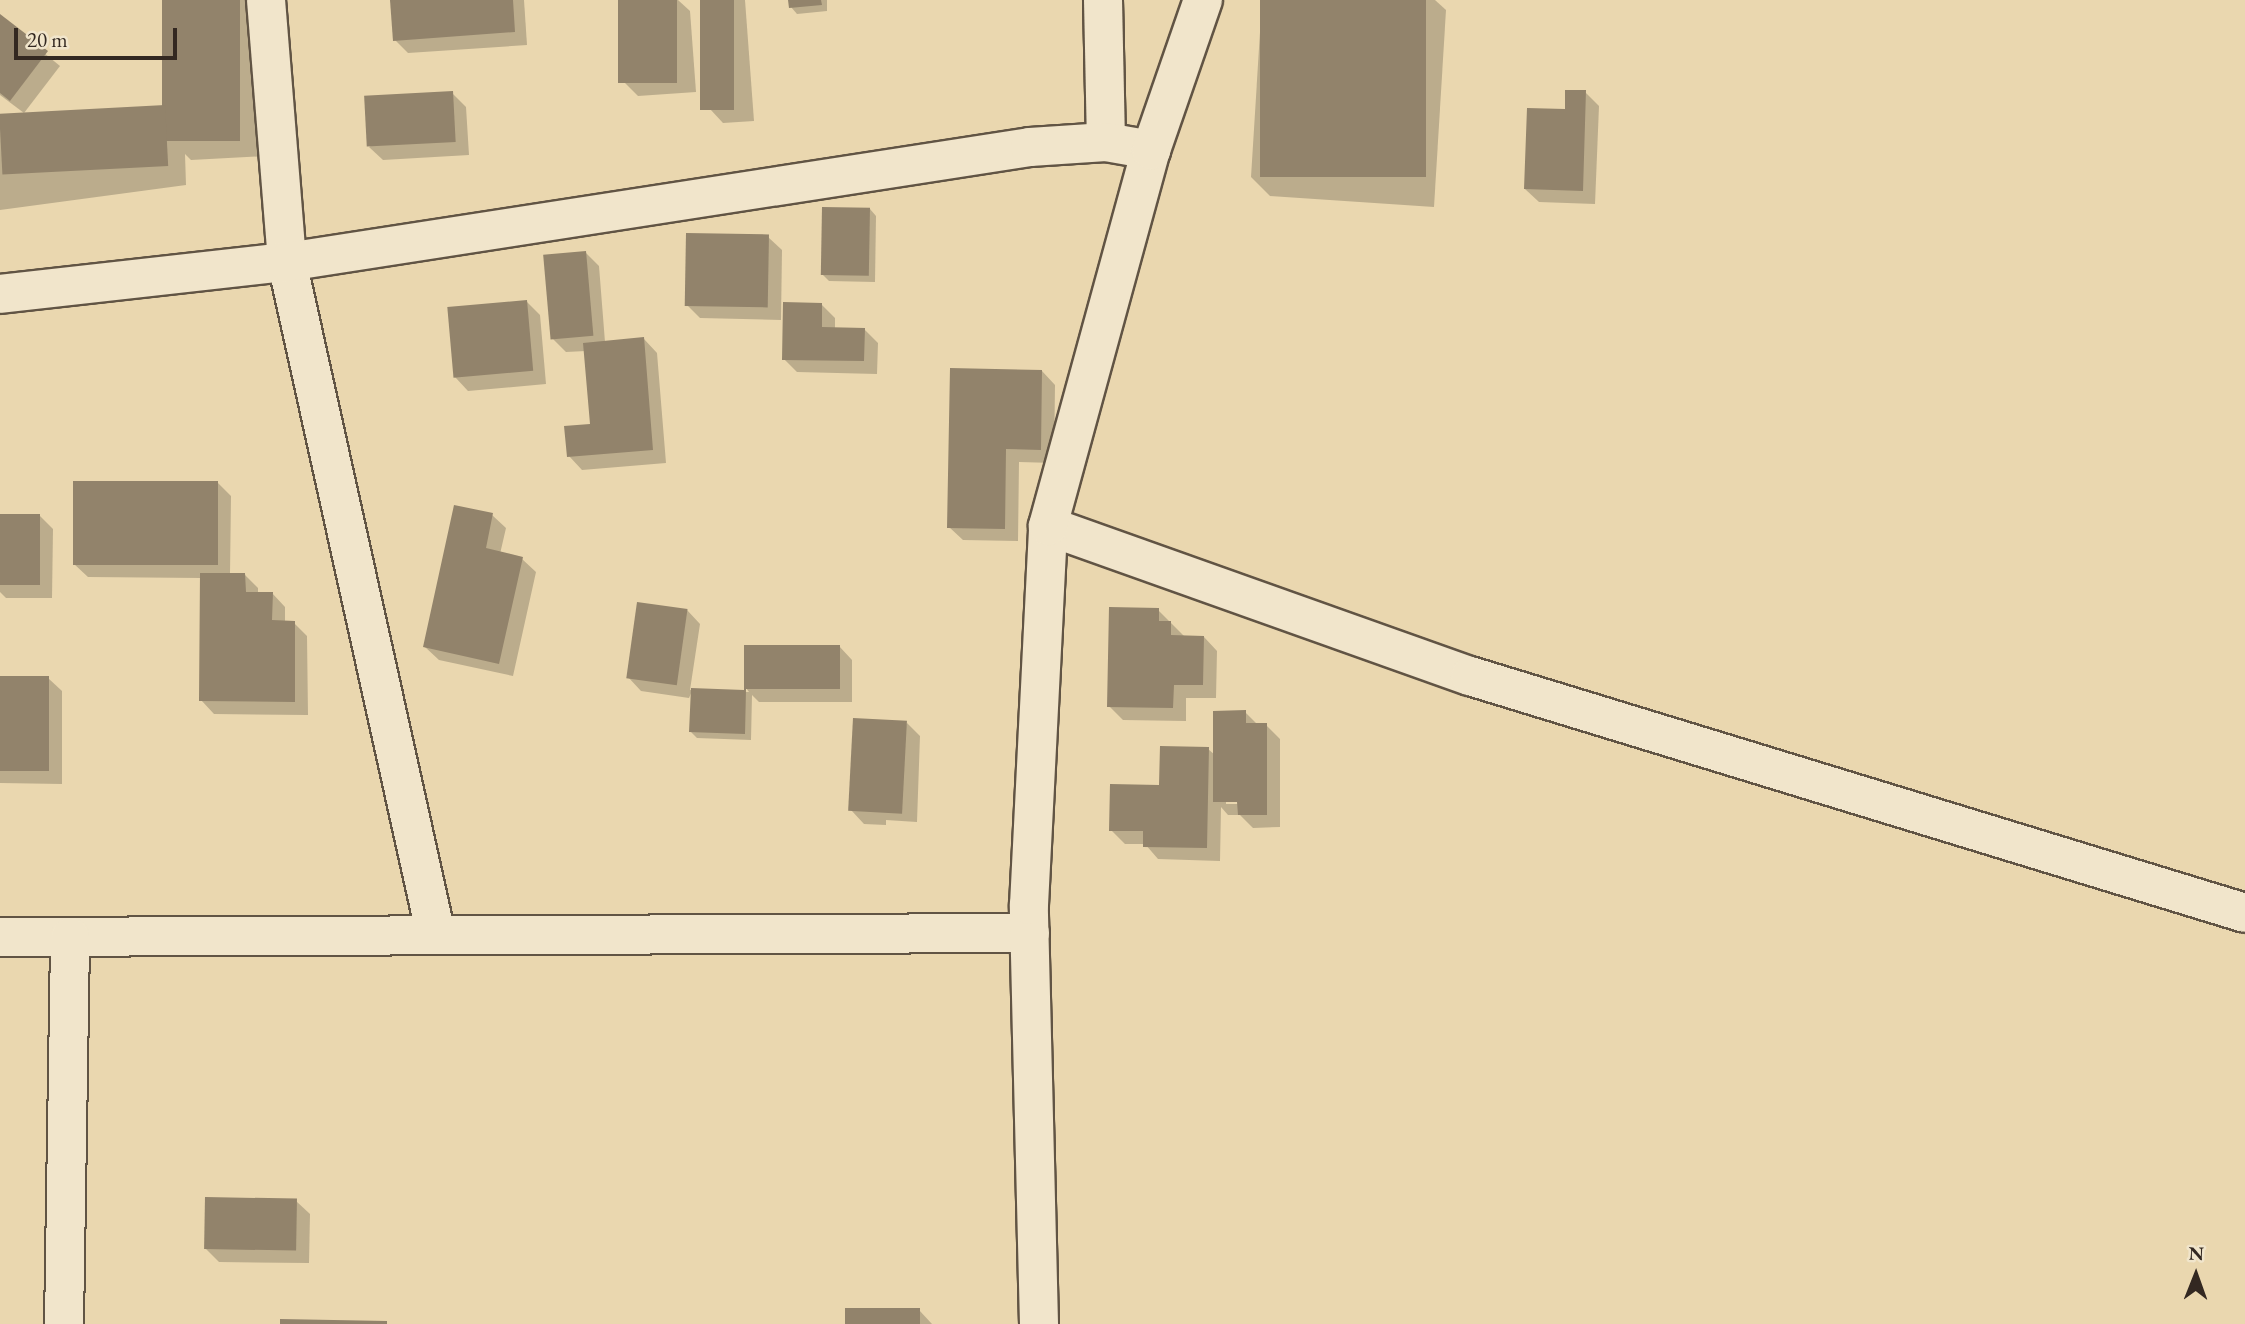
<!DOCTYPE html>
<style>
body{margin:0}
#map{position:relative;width:2245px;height:1324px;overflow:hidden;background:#ead7af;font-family:"EB Garamond",serif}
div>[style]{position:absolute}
.shadow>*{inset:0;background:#0003}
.building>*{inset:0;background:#92836b;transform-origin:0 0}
.roads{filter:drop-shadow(2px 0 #615444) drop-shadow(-2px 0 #615444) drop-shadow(0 2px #615444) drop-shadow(0 -2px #615444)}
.minor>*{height:38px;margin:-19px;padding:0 19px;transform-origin:19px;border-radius:19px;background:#f1e5cb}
span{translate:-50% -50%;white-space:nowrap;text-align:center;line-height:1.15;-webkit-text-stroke:5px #f1e5cb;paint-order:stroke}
.north{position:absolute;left:2161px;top:1240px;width:70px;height:70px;-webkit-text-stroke:5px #f1e5cb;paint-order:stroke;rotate:1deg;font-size:19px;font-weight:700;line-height:28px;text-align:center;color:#332821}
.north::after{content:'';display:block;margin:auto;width:24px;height:32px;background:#332821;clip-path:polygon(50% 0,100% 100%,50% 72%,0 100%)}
.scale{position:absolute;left:14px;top:28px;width:163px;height:32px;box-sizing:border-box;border:4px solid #332821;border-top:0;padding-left:9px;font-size:21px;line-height:24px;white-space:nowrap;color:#332821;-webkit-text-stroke:5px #f1e5cb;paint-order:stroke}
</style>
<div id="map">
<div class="shadow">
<i style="clip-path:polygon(163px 0,257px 0,266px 156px,191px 160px,185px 154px,186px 185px,0 210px,0 125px,164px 107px,170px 113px)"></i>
<i style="clip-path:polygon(392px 0,524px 0,527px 45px,408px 53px,395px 40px)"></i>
<i style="clip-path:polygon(647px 0,678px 0,690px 11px,696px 92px,638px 96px,625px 83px)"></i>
<i style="clip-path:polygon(702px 0,745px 0,754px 121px,723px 123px,710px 109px)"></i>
<i style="clip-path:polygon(790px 0,827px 0,827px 11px,797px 14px,791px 7px)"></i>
<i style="clip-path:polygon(1262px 0,1435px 0,1446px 10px,1434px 207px,1270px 196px,1251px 177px)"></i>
<i style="clip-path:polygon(0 17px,60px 66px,24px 113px,0 95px)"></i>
<i style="clip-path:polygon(1585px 92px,1599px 106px,1595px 204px,1539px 202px,1525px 189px,1567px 111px)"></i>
<i style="clip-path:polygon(452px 93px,466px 107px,469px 155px,383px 160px,369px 147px)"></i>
<i style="clip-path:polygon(870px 209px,876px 216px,875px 282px,829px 281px,823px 275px)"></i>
<i style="clip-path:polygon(768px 237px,782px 250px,781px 320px,700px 318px,687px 305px)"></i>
<i style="clip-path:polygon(585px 252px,599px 266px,605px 342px,644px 339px,657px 353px,666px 463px,582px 470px,569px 456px,592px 425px,586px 351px,566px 352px,553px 339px)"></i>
<i style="clip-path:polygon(527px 302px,540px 315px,546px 384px,468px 391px,455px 377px)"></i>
<i style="clip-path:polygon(821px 304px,835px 318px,835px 329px,864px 329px,878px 343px,877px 374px,797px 372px,784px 359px)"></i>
<i style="clip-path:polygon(1042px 371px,1055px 385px,1054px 463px,1019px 462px,1018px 541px,963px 540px,949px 527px)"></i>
<i style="clip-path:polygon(217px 482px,231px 496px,230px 575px,245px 575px,258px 588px,258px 594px,272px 593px,285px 607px,285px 622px,294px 623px,307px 636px,308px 715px,214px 714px,201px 700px,201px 578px,88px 577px,74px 564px)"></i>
<i style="clip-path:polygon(0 515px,39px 515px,53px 529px,52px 598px,6px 598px,0 592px)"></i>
<i style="clip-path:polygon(492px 515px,506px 528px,500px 554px,522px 559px,536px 572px,513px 676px,439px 660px,425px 647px)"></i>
<i style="clip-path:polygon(687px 610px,700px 624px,690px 690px,749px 692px,746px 688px,839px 646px,852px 660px,852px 702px,759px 702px,752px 695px,751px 740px,697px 738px,691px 732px,692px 691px,689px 698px,641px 691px,628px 677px)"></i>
<i style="clip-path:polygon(1158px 610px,1184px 636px,1204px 637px,1217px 651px,1216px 698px,1186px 698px,1186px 721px,1123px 720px,1109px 706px)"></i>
<i style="clip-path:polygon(0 678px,48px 678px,62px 691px,62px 784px,0 783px)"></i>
<i style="clip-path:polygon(evenodd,1245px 712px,1258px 725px,1266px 725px,1280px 739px,1280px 827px,1253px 828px,1240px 815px,1228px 815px,1221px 807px,1220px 861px,1158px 859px,1145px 844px,1125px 844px,1111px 830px,1208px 749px,1215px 755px,1245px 712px,1226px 800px,1246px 801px,1246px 804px,1226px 804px,1226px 800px)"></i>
<i style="clip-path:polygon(907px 723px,920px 736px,917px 822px,886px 820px,886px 825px,864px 824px,851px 810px)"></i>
<i style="clip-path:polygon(296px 1201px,310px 1214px,309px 1263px,219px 1262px,205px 1248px)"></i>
<i style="clip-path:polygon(919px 1310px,932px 1324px,847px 1324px)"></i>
</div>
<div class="building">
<i style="left:162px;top:0;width:78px;height:141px"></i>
<i style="clip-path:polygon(390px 0,513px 0,515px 32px,393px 41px)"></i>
<i style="left:618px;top:0;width:59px;height:83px"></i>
<i style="left:700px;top:0;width:34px;height:110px"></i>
<i style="clip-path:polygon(788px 0,821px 0,822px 5px,789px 8px)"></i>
<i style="left:1260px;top:0;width:166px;height:177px"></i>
<i style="clip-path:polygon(0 14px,48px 51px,10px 101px,0 93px)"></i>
<i style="clip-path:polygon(1565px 90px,1586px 90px,1583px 191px,1524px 189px,1527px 108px,1565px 109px)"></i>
<i style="left:453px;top:91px;width:51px;height:89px;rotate:87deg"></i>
<i style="left:165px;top:105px;width:61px;height:166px;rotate:87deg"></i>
<i style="left:822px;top:207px;width:48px;height:68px;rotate:1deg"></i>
<i style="left:686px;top:233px;width:83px;height:73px;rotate:1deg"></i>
<i style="left:586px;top:251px;width:85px;height:43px;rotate:85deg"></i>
<i style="left:527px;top:300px;width:71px;height:80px;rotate:85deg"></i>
<i style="clip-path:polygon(783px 302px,822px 303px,822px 327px,865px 328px,864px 361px,782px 360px)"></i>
<i style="clip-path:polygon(644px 337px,653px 450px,567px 457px,564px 426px,590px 424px,583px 343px)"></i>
<i style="clip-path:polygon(950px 368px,1042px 370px,1041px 450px,1006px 449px,1005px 529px,947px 528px)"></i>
<i style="left:73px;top:481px;width:145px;height:84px"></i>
<i style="clip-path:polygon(454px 505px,493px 513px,486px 548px,523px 557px,499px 664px,423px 647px)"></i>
<i style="left:0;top:514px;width:40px;height:71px"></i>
<i style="clip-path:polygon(200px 573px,245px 573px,246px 592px,273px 592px,272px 620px,295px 621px,295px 702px,199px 701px)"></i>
<i style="left:637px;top:602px;width:51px;height:77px;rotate:8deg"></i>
<i style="clip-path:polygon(1109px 607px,1159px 608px,1159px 621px,1171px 621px,1171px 635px,1204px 636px,1203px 685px,1174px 685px,1173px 708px,1107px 707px)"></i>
<i style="clip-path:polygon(744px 645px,840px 645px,840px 689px,746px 689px,745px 734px,689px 732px,691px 688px,744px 690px)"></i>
<i style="left:0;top:676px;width:49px;height:95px"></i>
<i style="clip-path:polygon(1246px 710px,1246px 723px,1267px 723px,1267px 815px,1238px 815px,1237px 802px,1213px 802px,1213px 711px)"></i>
<i style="left:853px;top:718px;width:54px;height:93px;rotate:3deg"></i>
<i style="clip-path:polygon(1160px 746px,1209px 747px,1207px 848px,1143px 847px,1143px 831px,1109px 831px,1110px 784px,1159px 785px)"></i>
<i style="left:205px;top:1197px;width:92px;height:52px;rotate:1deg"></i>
<i style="left:920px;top:1308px;width:16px;height:75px;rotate:90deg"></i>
<i style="clip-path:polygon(280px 1319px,387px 1321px,387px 1324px,280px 1324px)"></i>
</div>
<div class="roads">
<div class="minor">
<i style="left:266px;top:0;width:263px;rotate:85.4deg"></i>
<i style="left:287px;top:262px;width:689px;rotate:77.52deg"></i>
<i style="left:1103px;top:0;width:142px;rotate:88.8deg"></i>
<i style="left:0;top:294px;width:289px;rotate:-6.4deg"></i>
<i style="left:287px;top:262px;width:752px;rotate:-8.8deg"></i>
<i style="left:1030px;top:147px;width:76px;rotate:-3.8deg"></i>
<i style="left:1106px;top:142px;width:46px;rotate:10.1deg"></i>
<i style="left:1048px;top:526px;width:448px;rotate:19.6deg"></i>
<i style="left:1470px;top:676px;width:810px;rotate:17deg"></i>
<i style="left:0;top:937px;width:1030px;rotate:-0.22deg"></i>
<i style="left:64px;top:1324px;width:387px;rotate:-89.1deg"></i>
<i style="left:1039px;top:1324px;width:419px;rotate:-91.4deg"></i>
<i style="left:1029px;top:905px;width:379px;rotate:-87.1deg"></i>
<i style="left:1048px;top:526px;width:390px;rotate:-74.7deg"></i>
<i style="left:1151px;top:150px;width:159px;rotate:-70.9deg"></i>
</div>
</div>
<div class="north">N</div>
<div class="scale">20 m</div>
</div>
